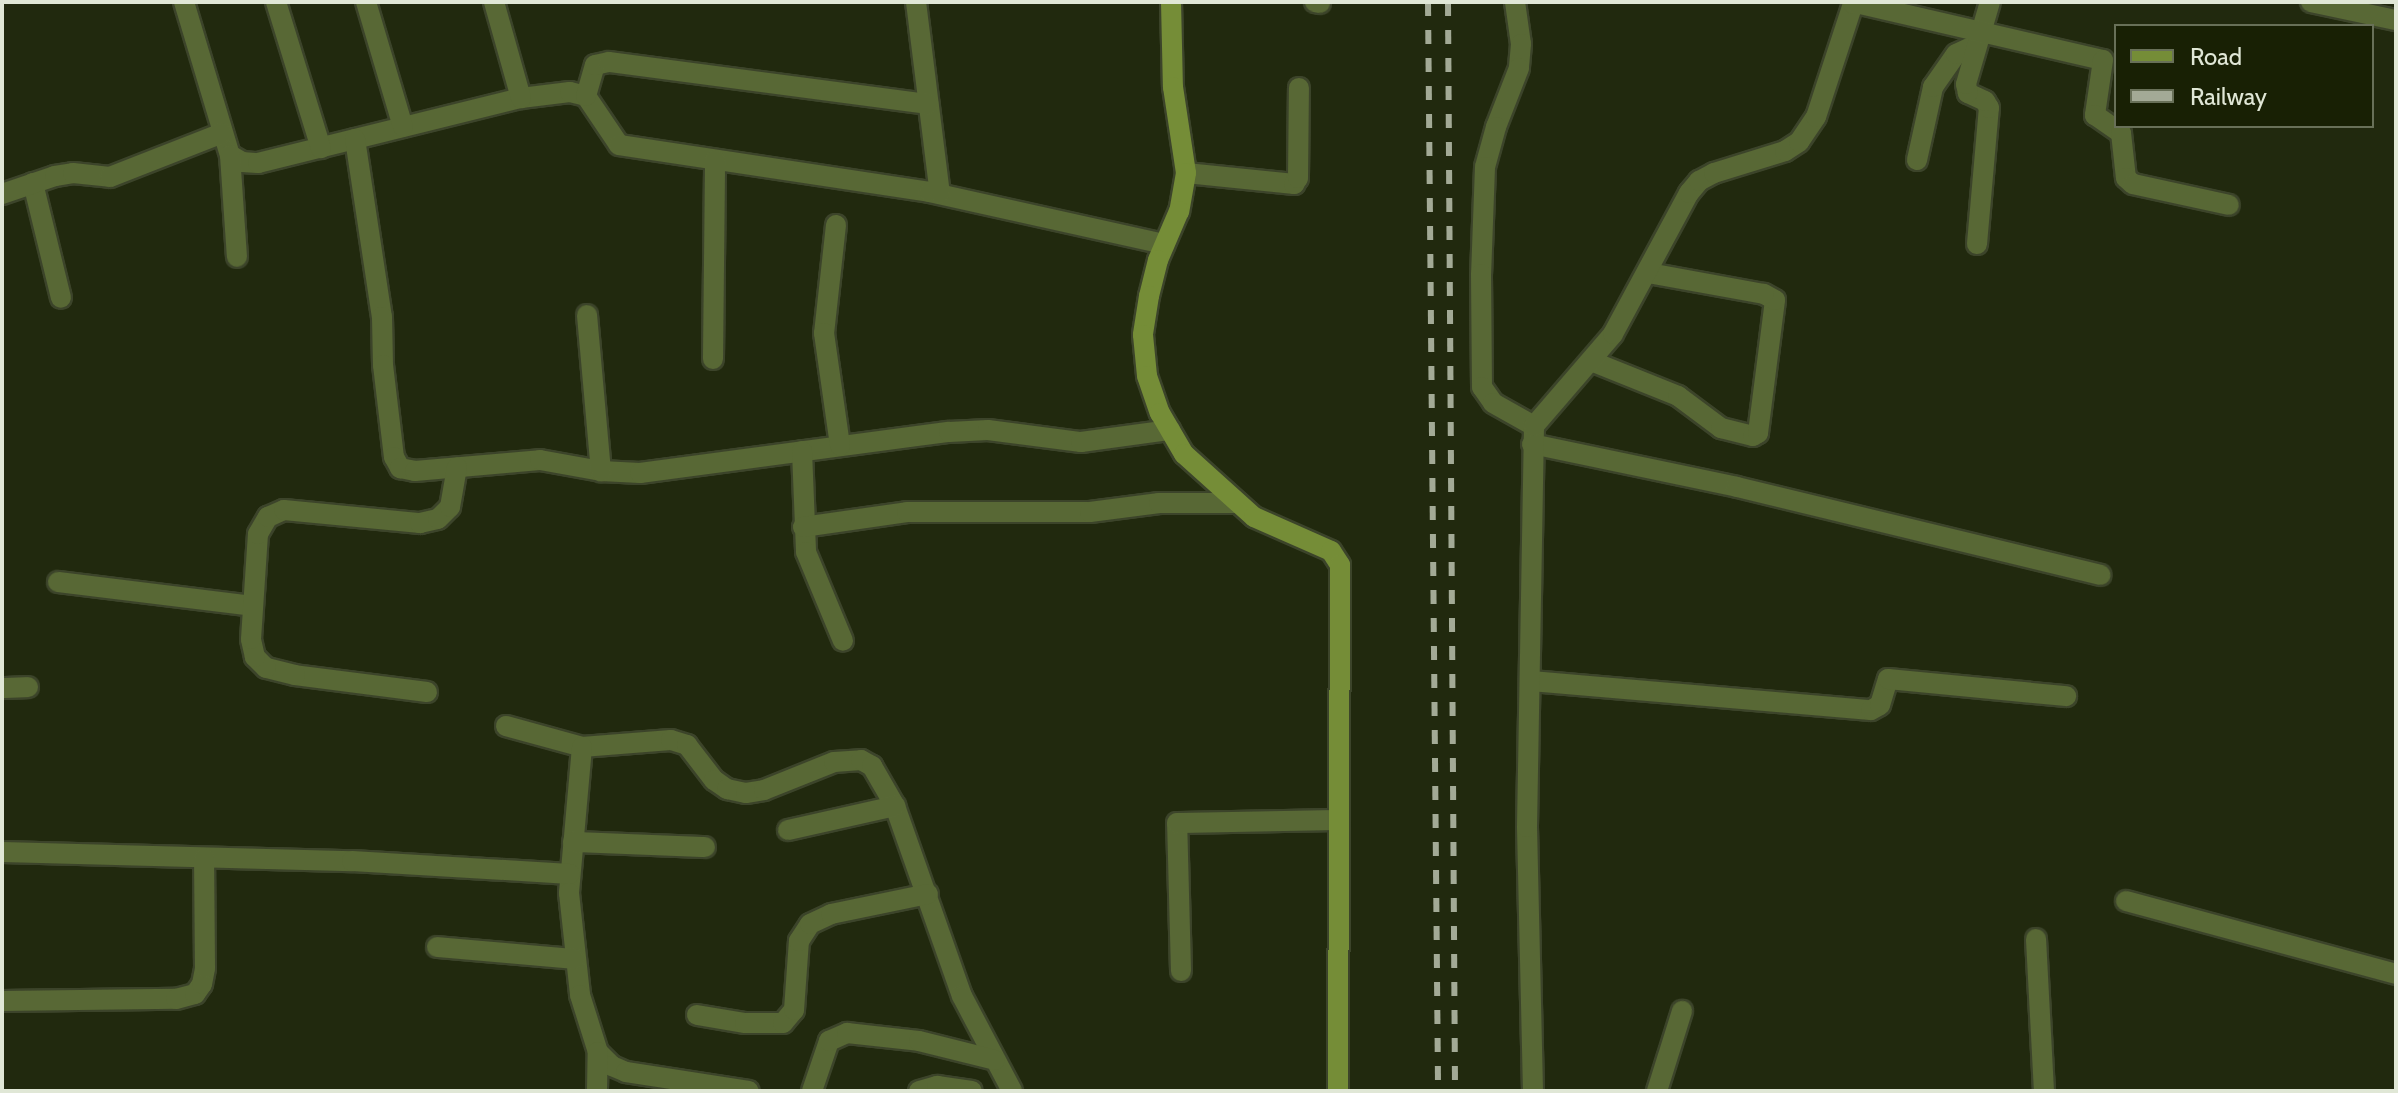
<!DOCTYPE html>
<style>
body{margin:0}
#map{position:relative;width:2398px;height:1093px;overflow:hidden;background:#21290e;font-family:Cabin,sans-serif}
div>[style]{position:absolute}
.roads{filter:drop-shadow(2px 0 #3c442a) drop-shadow(-2px 0 #3c442a) drop-shadow(0 2px #3c442a) drop-shadow(0 -2px #3c442a)}
.street>*{height:20px;margin:-10px;padding:0 10px;transform-origin:10px;border-radius:10px;background:#586835}
.secondary>*{height:20px;margin:-10px;padding:0 10px;transform-origin:10px;border-radius:10px;background:#758d37}
.rail>*{height:6px;margin-top:-3px;transform-origin:0;background:repeating-linear-gradient(90deg,#a3aa96 0 14px,transparent 0 28px)}
span{translate:-50% -50%;white-space:nowrap;text-align:center;line-height:1.15;-webkit-text-stroke:6px #182004;paint-order:stroke}
.frame{position:absolute;inset:0;border:4px solid #e0e7d6;pointer-events:none}
.legend{position:absolute;left:2114px;top:24px;width:260px;height:104px;box-sizing:border-box;background:#182004;border:2px solid #687058;margin:0;padding:10px 14px;list-style:none;font-size:24px;color:#e0e7d6}
.legend li{display:flex;align-items:center;gap:16px;height:40px}
.legend b{width:40px;border:2px solid #687058}
</style>
<div id="map">
<div class="roads">
<div class="street">
<i style="left:184px;top:2px;width:160px;rotate:73.3deg"></i>
<i style="left:230px;top:155px;width:14px;rotate:30deg"></i>
<i style="left:242px;top:162px;width:16px;rotate:4deg"></i>
<i style="left:258px;top:163px;width:271px;rotate:-13.9deg"></i>
<i style="left:521px;top:98px;width:49px;rotate:-7deg"></i>
<i style="left:570px;top:92px;width:16px;rotate:14deg"></i>
<i style="left:586px;top:96px;width:59px;rotate:56deg"></i>
<i style="left:619px;top:145px;width:314px;rotate:8.6deg"></i>
<i style="left:929px;top:192px;width:241px;rotate:12.5deg"></i>
<i style="left:276px;top:2px;width:153px;rotate:72.9deg"></i>
<i style="left:366px;top:2px;width:130px;rotate:73.5deg"></i>
<i style="left:494px;top:2px;width:100px;rotate:74.3deg"></i>
<i style="left:916px;top:2px;width:193px;rotate:82.9deg"></i>
<i style="left:1315px;top:2px;width:5px;rotate:11deg"></i>
<i style="left:1515px;top:2px;width:42px;rotate:81.9deg"></i>
<i style="left:1521px;top:44px;width:24px;rotate:95deg"></i>
<i style="left:1519px;top:68px;width:63px;rotate:111.3deg"></i>
<i style="left:1496px;top:127px;width:41px;rotate:105.4deg"></i>
<i style="left:1485px;top:167px;width:107px;rotate:92.1deg"></i>
<i style="left:1481px;top:274px;width:113px;rotate:89.5deg"></i>
<i style="left:1482px;top:387px;width:19px;rotate:55deg"></i>
<i style="left:1493px;top:403px;width:47px;rotate:29.3deg"></i>
<i style="left:2311px;top:2px;width:87px;rotate:12deg"></i>
<i style="left:586px;top:96px;width:32px;rotate:-74deg"></i>
<i style="left:595px;top:65px;width:14px;rotate:-12deg"></i>
<i style="left:609px;top:62px;width:322px;rotate:7.5deg"></i>
<i style="left:355px;top:139px;width:180px;rotate:81.4deg"></i>
<i style="left:382px;top:317px;width:48px;rotate:88.8deg"></i>
<i style="left:383px;top:365px;width:93px;rotate:83.2deg"></i>
<i style="left:394px;top:457px;width:13px;rotate:61deg"></i>
<i style="left:400px;top:468px;width:15px;rotate:11deg"></i>
<i style="left:415px;top:471px;width:125px;rotate:-5deg"></i>
<i style="left:540px;top:460px;width:62px;rotate:10.2deg"></i>
<i style="left:601px;top:471px;width:39px;rotate:3deg"></i>
<i style="left:640px;top:473px;width:312px;rotate:-7.6deg"></i>
<i style="left:949px;top:432px;width:39px;rotate:-3deg"></i>
<i style="left:988px;top:430px;width:94px;rotate:7.4deg"></i>
<i style="left:1081px;top:442px;width:90px;rotate:-7.7deg"></i>
<i style="left:230px;top:155px;width:102px;rotate:86.1deg"></i>
<i style="left:1917px;top:160px;width:75px;rotate:-77.6deg"></i>
<i style="left:1933px;top:87px;width:40px;rotate:-55.1deg"></i>
<i style="left:1956px;top:54px;width:23px;rotate:-25deg"></i>
<i style="left:1186px;top:173px;width:109px;rotate:5.8deg"></i>
<i style="left:1294px;top:184px;width:7px;rotate:-56deg"></i>
<i style="left:1298px;top:178px;width:90px;rotate:-89.4deg"></i>
<i style="left:33px;top:183px;width:118px;rotate:76.3deg"></i>
<i style="left:2px;top:194px;width:56px;rotate:-18.8deg"></i>
<i style="left:55px;top:176px;width:18px;rotate:-9deg"></i>
<i style="left:73px;top:173px;width:37px;rotate:6deg"></i>
<i style="left:110px;top:177px;width:120px;rotate:-21.4deg"></i>
<i style="left:836px;top:225px;width:109px;rotate:96.3deg"></i>
<i style="left:824px;top:333px;width:114px;rotate:81.9deg"></i>
<i style="left:1977px;top:244px;width:137px;rotate:-85deg"></i>
<i style="left:1989px;top:108px;width:8px;rotate:-120deg"></i>
<i style="left:1985px;top:101px;width:19px;rotate:-155deg"></i>
<i style="left:1968px;top:93px;width:9px;rotate:-103deg"></i>
<i style="left:1966px;top:84px;width:85px;rotate:-73.7deg"></i>
<i style="left:587px;top:315px;width:157px;rotate:84.9deg"></i>
<i style="left:713px;top:359px;width:199px;rotate:-89.4deg"></i>
<i style="left:1591px;top:361px;width:94px;rotate:21.9deg"></i>
<i style="left:1678px;top:396px;width:54px;rotate:36.7deg"></i>
<i style="left:1721px;top:428px;width:33px;rotate:14deg"></i>
<i style="left:1753px;top:436px;width:6px;rotate:-31deg"></i>
<i style="left:1758px;top:433px;width:134px;rotate:-82.7deg"></i>
<i style="left:1775px;top:300px;width:13px;rotate:-151deg"></i>
<i style="left:1764px;top:294px;width:118px;rotate:-169.7deg"></i>
<i style="left:1532px;top:444px;width:209px;rotate:11.8deg"></i>
<i style="left:1737px;top:487px;width:374px;rotate:13.6deg"></i>
<i style="left:802px;top:451px;width:101px;rotate:87.7deg"></i>
<i style="left:806px;top:552px;width:96px;rotate:67.4deg"></i>
<i style="left:803px;top:527px;width:105px;rotate:-8.2deg"></i>
<i style="left:907px;top:512px;width:183px"></i>
<i style="left:1090px;top:512px;width:70px;rotate:-7.4deg"></i>
<i style="left:1159px;top:503px;width:79px"></i>
<i style="left:58px;top:582px;width:196px;rotate:7deg"></i>
<i style="left:1531px;top:681px;width:341px;rotate:4.9deg"></i>
<i style="left:1871px;top:710px;width:10px;rotate:-29deg"></i>
<i style="left:1880px;top:705px;width:27px;rotate:-73deg"></i>
<i style="left:1888px;top:679px;width:179px;rotate:5.5deg"></i>
<i style="left:2px;top:688px;width:26px;rotate:-2deg"></i>
<i style="left:427px;top:692px;width:133px;rotate:-172.7deg"></i>
<i style="left:295px;top:675px;width:30px;rotate:-166deg"></i>
<i style="left:266px;top:668px;width:16px;rotate:-135deg"></i>
<i style="left:255px;top:657px;width:18px;rotate:-103deg"></i>
<i style="left:251px;top:639px;width:105px;rotate:-86.2deg"></i>
<i style="left:258px;top:534px;width:20px;rotate:-60deg"></i>
<i style="left:268px;top:517px;width:17px;rotate:-24deg"></i>
<i style="left:284px;top:510px;width:137px;rotate:5.5deg"></i>
<i style="left:420px;top:523px;width:18px;rotate:-13deg"></i>
<i style="left:438px;top:519px;width:17px;rotate:-45deg"></i>
<i style="left:450px;top:507px;width:40px;rotate:-80deg"></i>
<i style="left:506px;top:726px;width:79px;rotate:15.4deg"></i>
<i style="left:582px;top:747px;width:89px;rotate:-4.5deg"></i>
<i style="left:671px;top:740px;width:17px;rotate:17deg"></i>
<i style="left:687px;top:745px;width:44px;rotate:52.4deg"></i>
<i style="left:714px;top:780px;width:16px;rotate:35deg"></i>
<i style="left:727px;top:789px;width:19px;rotate:12deg"></i>
<i style="left:746px;top:793px;width:18px;rotate:-9deg"></i>
<i style="left:764px;top:790px;width:75px;rotate:-21.8deg"></i>
<i style="left:834px;top:762px;width:27px;rotate:-4deg"></i>
<i style="left:861px;top:760px;width:13px;rotate:29deg"></i>
<i style="left:872px;top:766px;width:46px;rotate:60.1deg"></i>
<i style="left:895px;top:806px;width:201px;rotate:70.6deg"></i>
<i style="left:962px;top:996px;width:107px;rotate:62.2deg"></i>
<i style="left:582px;top:747px;width:147px;rotate:95.1deg"></i>
<i style="left:569px;top:893px;width:103px;rotate:83.8deg"></i>
<i style="left:580px;top:995px;width:60px;rotate:72.5deg"></i>
<i style="left:598px;top:1052px;width:20px;rotate:45deg"></i>
<i style="left:612px;top:1066px;width:15px;rotate:23deg"></i>
<i style="left:626px;top:1072px;width:124px;rotate:8.8deg"></i>
<i style="left:788px;top:830px;width:110px;rotate:-12.6deg"></i>
<i style="left:573px;top:842px;width:132px;rotate:2.2deg"></i>
<i style="left:2px;top:852px;width:350px;rotate:1.5deg"></i>
<i style="left:352px;top:861px;width:218px;rotate:3.4deg"></i>
<i style="left:2126px;top:901px;width:280px;rotate:15.1deg"></i>
<i style="left:2036px;top:939px;width:152px;rotate:87deg"></i>
<i style="left:437px;top:947px;width:138px;rotate:5deg"></i>
<i style="left:1181px;top:971px;width:148px;rotate:-91.5deg"></i>
<i style="left:1177px;top:823px;width:162px;rotate:-1.1deg"></i>
<i style="left:2px;top:1001px;width:174px;rotate:-0.7deg"></i>
<i style="left:176px;top:999px;width:20px;rotate:-15deg"></i>
<i style="left:195px;top:994px;width:12px;rotate:-55deg"></i>
<i style="left:202px;top:984px;width:16px;rotate:-79deg"></i>
<i style="left:205px;top:968px;width:110px;rotate:-90.5deg"></i>
<i style="left:697px;top:1015px;width:49px;rotate:9.5deg"></i>
<i style="left:745px;top:1023px;width:38px"></i>
<i style="left:783px;top:1023px;width:17px;rotate:-50deg"></i>
<i style="left:794px;top:1010px;width:69px;rotate:-85.9deg"></i>
<i style="left:799px;top:941px;width:20px;rotate:-57deg"></i>
<i style="left:810px;top:924px;width:23px;rotate:-25deg"></i>
<i style="left:831px;top:914px;width:99px;rotate:-11.7deg"></i>
<i style="left:597px;top:1091px;width:39px;rotate:-89deg"></i>
<i style="left:812px;top:1091px;width:53px;rotate:-71.2deg"></i>
<i style="left:829px;top:1041px;width:20px;rotate:-24deg"></i>
<i style="left:847px;top:1033px;width:72px;rotate:6.3deg"></i>
<i style="left:919px;top:1041px;width:78px;rotate:14deg"></i>
<i style="left:919px;top:1091px;width:19px;rotate:-16deg"></i>
<i style="left:937px;top:1086px;width:35px;rotate:8deg"></i>
<i style="left:1533px;top:1091px;width:264px;rotate:-91.3deg"></i>
<i style="left:1527px;top:827px;width:401px;rotate:-89deg"></i>
<i style="left:1534px;top:426px;width:121px;rotate:-49.3deg"></i>
<i style="left:1613px;top:334px;width:160px;rotate:-61.7deg"></i>
<i style="left:1689px;top:193px;width:16px;rotate:-50deg"></i>
<i style="left:1699px;top:181px;width:17px;rotate:-28deg"></i>
<i style="left:1714px;top:173px;width:74px;rotate:-17.2deg"></i>
<i style="left:1785px;top:151px;width:17px;rotate:-33deg"></i>
<i style="left:1799px;top:142px;width:30px;rotate:-56deg"></i>
<i style="left:1816px;top:117px;width:119px;rotate:-71.9deg"></i>
<i style="left:1853px;top:4px;width:3px;rotate:-18deg"></i>
<i style="left:1856px;top:3px;width:253px;rotate:13deg"></i>
<i style="left:2103px;top:60px;width:56px;rotate:98.3deg"></i>
<i style="left:2095px;top:115px;width:32px;rotate:35deg"></i>
<i style="left:2121px;top:133px;width:45px;rotate:83.7deg"></i>
<i style="left:2126px;top:178px;width:9px;rotate:41deg"></i>
<i style="left:2133px;top:184px;width:98px;rotate:12.3deg"></i>
<i style="left:1657px;top:1091px;width:84px;rotate:-72.6deg"></i>
</div>
<div class="secondary">
<i style="left:1171px;top:2px;width:85px;rotate:88.7deg"></i>
<i style="left:1173px;top:87px;width:87px;rotate:81.4deg"></i>
<i style="left:1186px;top:173px;width:39px;rotate:100deg"></i>
<i style="left:1179px;top:211px;width:53px;rotate:113.2deg"></i>
<i style="left:1158px;top:260px;width:37px;rotate:104deg"></i>
<i style="left:1149px;top:296px;width:39px;rotate:99deg"></i>
<i style="left:1143px;top:335px;width:41px;rotate:84.4deg"></i>
<i style="left:1147px;top:376px;width:39px;rotate:71deg"></i>
<i style="left:1160px;top:413px;width:48px;rotate:59.7deg"></i>
<i style="left:1184px;top:454px;width:94px;rotate:42deg"></i>
<i style="left:1254px;top:517px;width:84px;rotate:23.8deg"></i>
<i style="left:1331px;top:551px;width:17px;rotate:57deg"></i>
<i style="left:1340px;top:565px;width:526px;rotate:90.22deg"></i>
</div>
</div>
<div class="rail">
<i style="left:1428px;top:2px;width:1089px;rotate:89.47deg"></i>
<i style="left:1448px;top:2px;width:1089px;rotate:89.63deg"></i>
</div>
<div class="frame"></div>
<ul class="legend">
<li><b style="height:10px;background:#758d37"></b>Road</li>
<li><b style="height:10px;background:#a3aa96"></b>Railway</li>
</ul>
</div>
